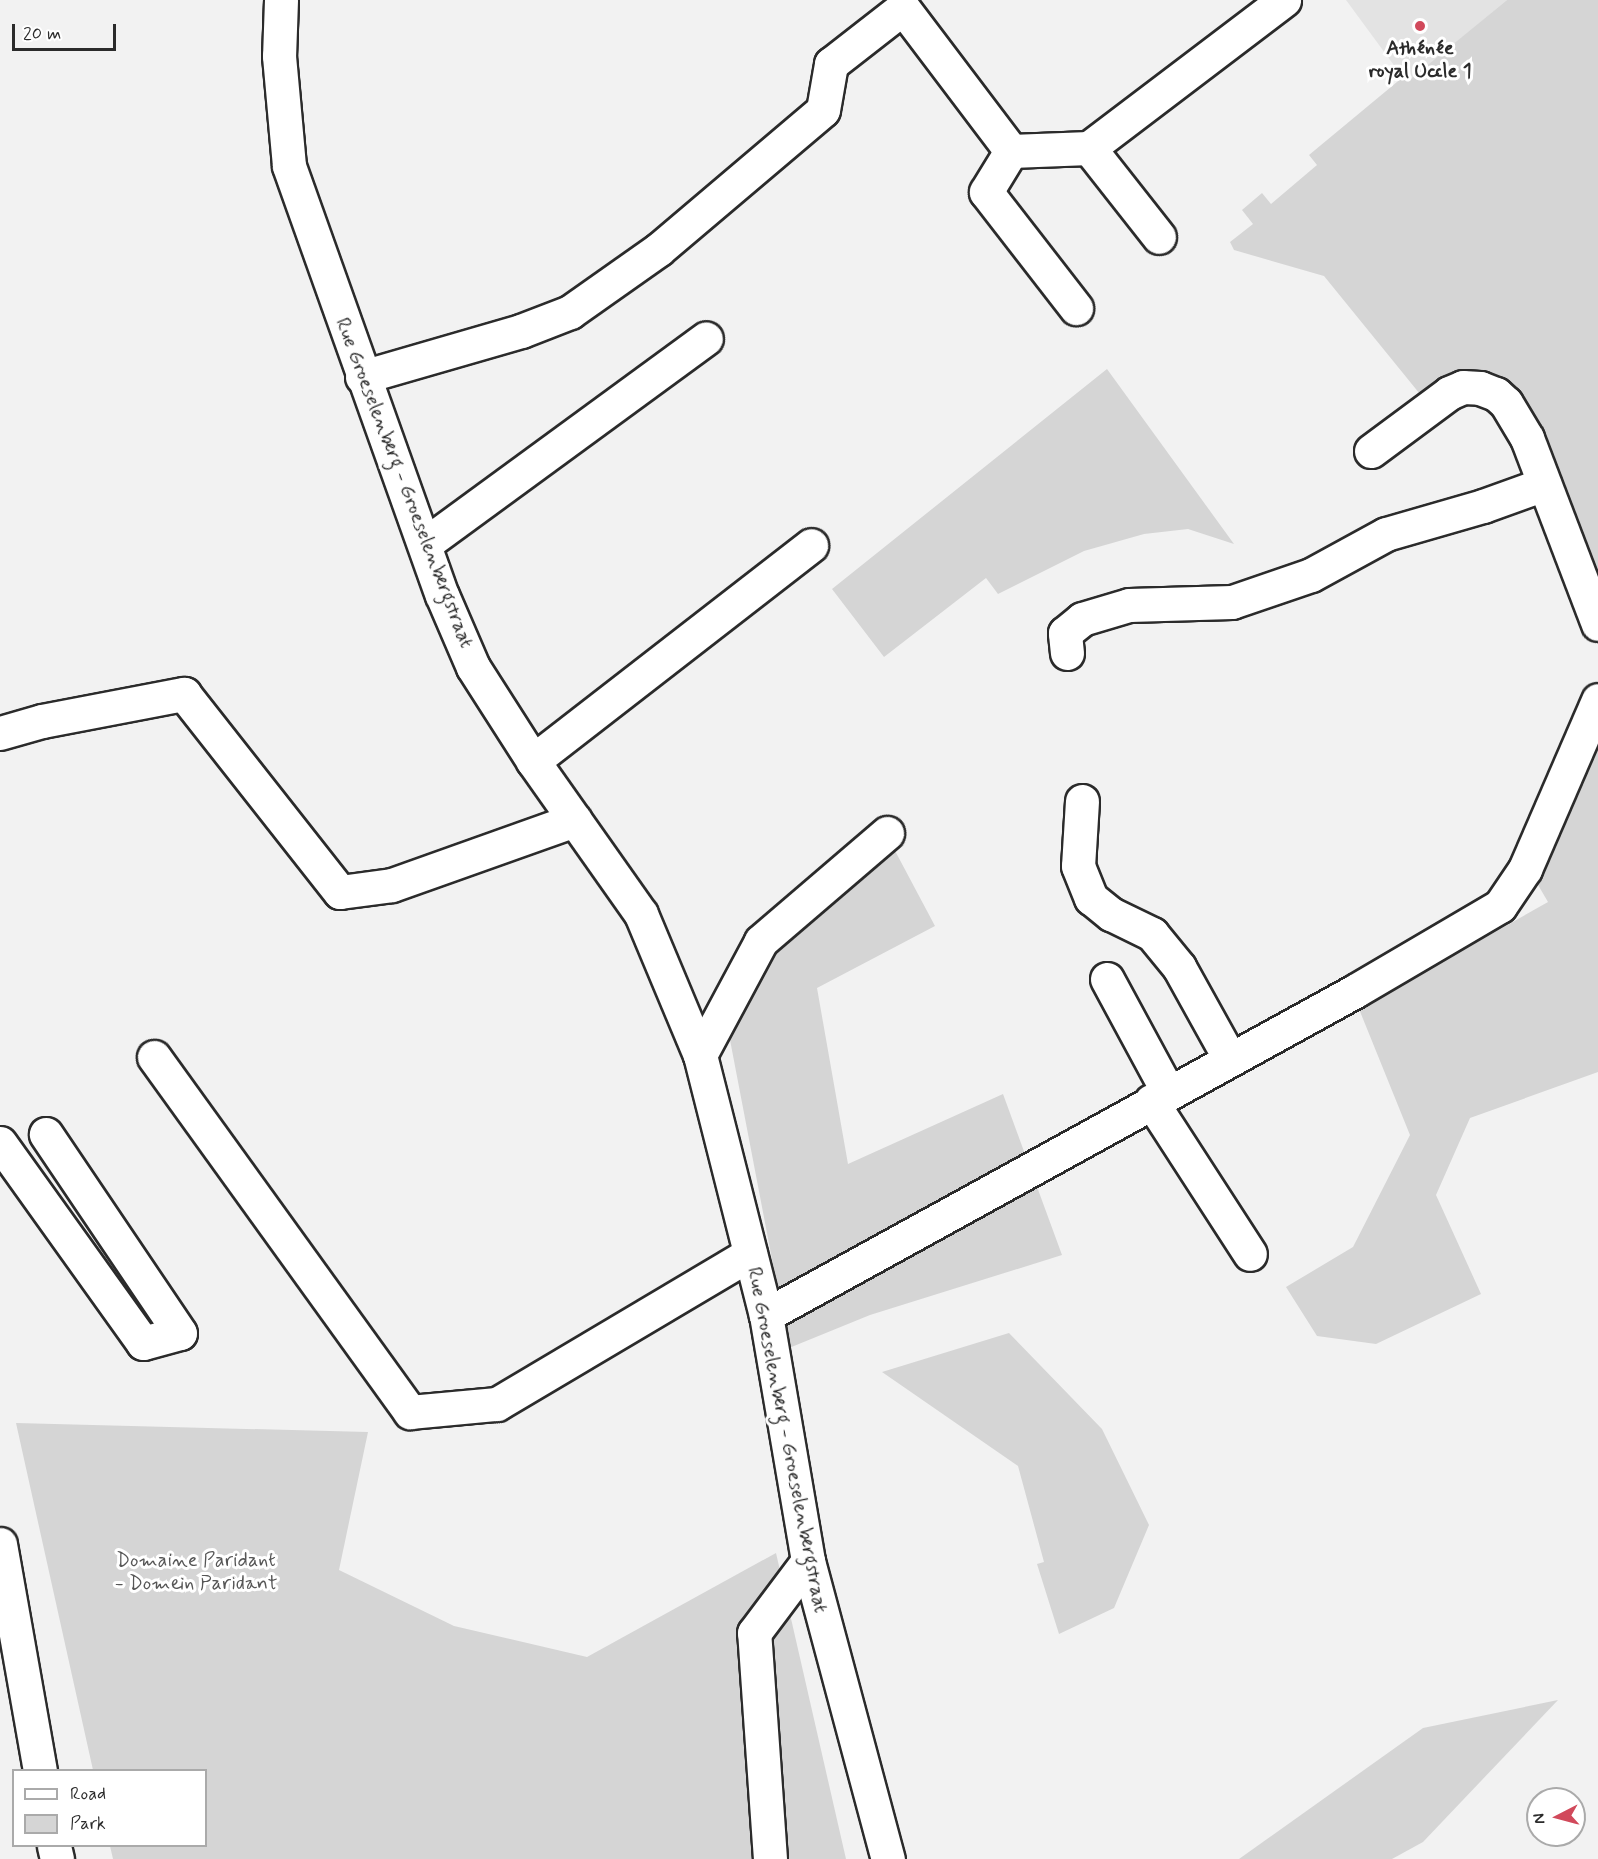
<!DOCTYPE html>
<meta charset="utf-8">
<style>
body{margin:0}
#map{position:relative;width:1598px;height:1859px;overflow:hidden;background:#f2f2f2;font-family:Mynerve,sans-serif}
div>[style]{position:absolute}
.built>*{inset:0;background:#e3e3e3}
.green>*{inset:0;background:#d5d5d5}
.roads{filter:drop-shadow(2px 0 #2b2b2b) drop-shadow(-2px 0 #2b2b2b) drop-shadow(0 2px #2b2b2b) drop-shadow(0 -2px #2b2b2b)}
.minor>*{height:33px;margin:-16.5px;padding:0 16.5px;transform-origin:16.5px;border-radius:16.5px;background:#fff}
.major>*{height:33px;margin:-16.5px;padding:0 16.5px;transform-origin:16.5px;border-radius:16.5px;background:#fff}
.dots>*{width:16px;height:16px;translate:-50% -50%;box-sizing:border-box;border:3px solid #fff;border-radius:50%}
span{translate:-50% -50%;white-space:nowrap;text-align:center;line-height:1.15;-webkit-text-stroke:6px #fff;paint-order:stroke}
.poi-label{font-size:20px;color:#2b2b2b;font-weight:700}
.street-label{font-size:20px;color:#2b2b2b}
.park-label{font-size:20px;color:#565656}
.legend{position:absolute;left:12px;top:1769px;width:195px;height:78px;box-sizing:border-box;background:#fff;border:2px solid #aaa;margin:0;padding:8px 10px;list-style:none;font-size:18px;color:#2b2b2b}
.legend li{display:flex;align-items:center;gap:12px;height:30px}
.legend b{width:30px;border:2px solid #aaa}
.north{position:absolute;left:1526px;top:1787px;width:60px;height:60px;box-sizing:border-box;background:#fff;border:2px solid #aaa;border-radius:50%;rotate:264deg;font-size:16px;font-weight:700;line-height:24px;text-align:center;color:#2b2b2b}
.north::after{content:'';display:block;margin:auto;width:21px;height:27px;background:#d1495b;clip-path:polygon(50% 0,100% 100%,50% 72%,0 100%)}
.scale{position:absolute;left:12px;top:24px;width:104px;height:27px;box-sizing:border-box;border:3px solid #2b2b2b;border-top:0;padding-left:8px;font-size:18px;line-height:21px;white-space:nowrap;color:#2b2b2b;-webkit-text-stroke:4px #fff;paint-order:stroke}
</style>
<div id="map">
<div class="built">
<i style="clip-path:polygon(1346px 0,1507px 0,1407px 83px)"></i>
</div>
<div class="green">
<i style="clip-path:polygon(1507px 0,1598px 0,1598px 595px,1513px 392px,1424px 399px,1324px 276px,1234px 250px,1230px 242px,1253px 224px,1242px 210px,1262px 193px,1271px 204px,1317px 165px,1309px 155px,1403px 77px,1407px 82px)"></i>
<i style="clip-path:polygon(1107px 369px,1234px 544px,1188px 529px,1144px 534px,1084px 551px,998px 594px,986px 578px,884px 657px,832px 589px)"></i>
<i style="clip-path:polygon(1598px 734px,1598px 1072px,1470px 1118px,1436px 1195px,1481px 1294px,1376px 1344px,1317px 1336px,1286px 1287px,1353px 1247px,1410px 1135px,1359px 1009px,1548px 902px,1534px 878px)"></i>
<i style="clip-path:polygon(893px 847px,935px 926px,817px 988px,848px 1164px,1003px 1094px,1062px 1255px,870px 1315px,789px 1348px,726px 1019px,769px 949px)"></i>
<i style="clip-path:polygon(1009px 1333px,1102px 1429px,1149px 1525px,1114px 1608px,1059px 1634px,1037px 1564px,1044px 1562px,1018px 1466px,882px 1372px)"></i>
<i style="clip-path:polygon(16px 1423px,368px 1432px,339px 1570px,454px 1626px,587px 1657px,776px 1553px,846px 1859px,113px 1859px,110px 1846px,206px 1846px,206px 1770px,93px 1770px)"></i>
<i style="clip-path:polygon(1558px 1700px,1423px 1842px,1392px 1859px,1239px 1859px,1423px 1728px)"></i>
</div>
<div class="roads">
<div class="minor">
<i style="left:281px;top:0;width:56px;rotate:92deg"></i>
<i style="left:279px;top:56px;width:110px;rotate:84.8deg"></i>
<i style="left:289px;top:166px;width:455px;rotate:70.4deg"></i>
<i style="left:442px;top:595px;width:78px;rotate:66.7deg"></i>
<i style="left:473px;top:667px;width:112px;rotate:57.4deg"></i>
<i style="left:533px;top:761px;width:187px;rotate:54.8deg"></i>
<i style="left:641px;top:914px;width:153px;rotate:67.3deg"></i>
<i style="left:700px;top:1055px;width:268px;rotate:75.8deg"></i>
<i style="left:766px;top:1315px;width:250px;rotate:80.3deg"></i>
<i style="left:808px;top:1561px;width:309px;rotate:75deg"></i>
<i style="left:1089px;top:148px;width:245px;rotate:-37.2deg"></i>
<i style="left:1011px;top:151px;width:78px;rotate:-2.2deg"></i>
<i style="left:1089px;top:148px;width:113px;rotate:51.8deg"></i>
<i style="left:362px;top:377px;width:166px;rotate:-16.1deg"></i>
<i style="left:521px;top:331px;width:53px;rotate:-21.2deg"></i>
<i style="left:570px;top:312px;width:108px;rotate:-35.2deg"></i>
<i style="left:658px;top:250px;width:216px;rotate:-40.3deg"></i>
<i style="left:823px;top:110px;width:47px;rotate:-80.1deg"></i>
<i style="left:831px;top:64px;width:91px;rotate:-37.9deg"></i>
<i style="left:903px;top:8px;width:179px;rotate:52.9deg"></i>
<i style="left:1011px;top:151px;width:48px;rotate:121.4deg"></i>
<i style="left:986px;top:192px;width:147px;rotate:52.2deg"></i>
<i style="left:1371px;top:451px;width:97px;rotate:-36.6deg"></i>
<i style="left:1449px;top:393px;width:15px;rotate:-23deg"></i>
<i style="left:1463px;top:387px;width:17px;rotate:3deg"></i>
<i style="left:1480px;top:388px;width:17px;rotate:21deg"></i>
<i style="left:1496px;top:394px;width:13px;rotate:42deg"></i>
<i style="left:1506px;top:403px;width:41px;rotate:59deg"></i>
<i style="left:1527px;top:438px;width:199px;rotate:69.1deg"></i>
<i style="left:425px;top:544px;width:348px;rotate:-36.2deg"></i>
<i style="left:1067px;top:653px;width:20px;rotate:-96deg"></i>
<i style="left:1065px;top:633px;width:22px;rotate:-39deg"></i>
<i style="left:1082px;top:619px;width:49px;rotate:-16.6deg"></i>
<i style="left:1129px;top:605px;width:103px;rotate:-1.7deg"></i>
<i style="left:1232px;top:602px;width:83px;rotate:-18.9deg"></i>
<i style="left:1311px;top:575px;width:85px;rotate:-28.7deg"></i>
<i style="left:1386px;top:534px;width:101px;rotate:-16.1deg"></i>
<i style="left:1483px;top:506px;width:65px;rotate:-19.8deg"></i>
<i style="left:0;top:733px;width:44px;rotate:-15.9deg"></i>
<i style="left:42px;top:721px;width:145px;rotate:-10.8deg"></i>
<i style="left:184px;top:694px;width:252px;rotate:51.8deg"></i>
<i style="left:340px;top:892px;width:52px;rotate:-7.7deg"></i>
<i style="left:392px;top:885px;width:194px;rotate:-19.6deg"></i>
<i style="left:533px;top:761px;width:352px;rotate:-37.8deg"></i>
<i style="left:1082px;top:801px;width:65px;rotate:93.5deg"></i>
<i style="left:1078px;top:866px;width:35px;rotate:68deg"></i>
<i style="left:1091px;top:898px;width:26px;rotate:39deg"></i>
<i style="left:1111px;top:914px;width:46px;rotate:26deg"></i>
<i style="left:1152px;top:934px;width:43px;rotate:50.7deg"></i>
<i style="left:1179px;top:967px;width:105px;rotate:61deg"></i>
<i style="left:1107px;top:979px;width:128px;rotate:61.6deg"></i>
<i style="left:700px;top:1055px;width:129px;rotate:-61.8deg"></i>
<i style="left:761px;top:941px;width:166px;rotate:-40.6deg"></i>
<i style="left:154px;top:1057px;width:438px;rotate:54.2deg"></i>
<i style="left:410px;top:1412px;width:87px;rotate:-5.3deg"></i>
<i style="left:497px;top:1404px;width:294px;rotate:-30.7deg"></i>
<i style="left:1151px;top:1101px;width:182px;rotate:57.1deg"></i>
<i style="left:0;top:1143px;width:246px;rotate:54.4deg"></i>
<i style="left:143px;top:1343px;width:38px;rotate:-15deg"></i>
<i style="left:180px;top:1333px;width:240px;rotate:-124deg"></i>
<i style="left:766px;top:1315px;width:672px;rotate:-28.81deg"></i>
<i style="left:1355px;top:991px;width:168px;rotate:-30.4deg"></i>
<i style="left:1500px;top:906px;width:45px;rotate:-56deg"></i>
<i style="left:1525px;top:869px;width:184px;rotate:-66.6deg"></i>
<i style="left:770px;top:1859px;width:227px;rotate:-94deg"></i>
<i style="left:754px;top:1633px;width:90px;rotate:-53.1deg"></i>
</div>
<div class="major">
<i style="left:0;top:1544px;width:230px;rotate:80deg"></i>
<i style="left:54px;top:1846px;width:13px;rotate:77deg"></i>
</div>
</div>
<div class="dots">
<i style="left:1420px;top:26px;background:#d1495b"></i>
</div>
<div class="poi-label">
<span style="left:1420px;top:60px">Athénée<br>royal Uccle 1</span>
</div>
<div class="street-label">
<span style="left:404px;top:483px;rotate:69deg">Rue Groeselenberg - Groeselenbergstraat</span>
<span style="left:787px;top:1440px;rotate:79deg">Rue Groeselenberg - Groeselenbergstraat</span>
</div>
<div class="park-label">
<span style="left:196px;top:1572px">Domaine Paridant<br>- Domein Paridant</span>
</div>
<ul class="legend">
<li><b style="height:8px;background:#fff"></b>Road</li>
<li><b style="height:16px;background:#d5d5d5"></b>Park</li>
</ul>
<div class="north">N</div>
<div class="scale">20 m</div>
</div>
